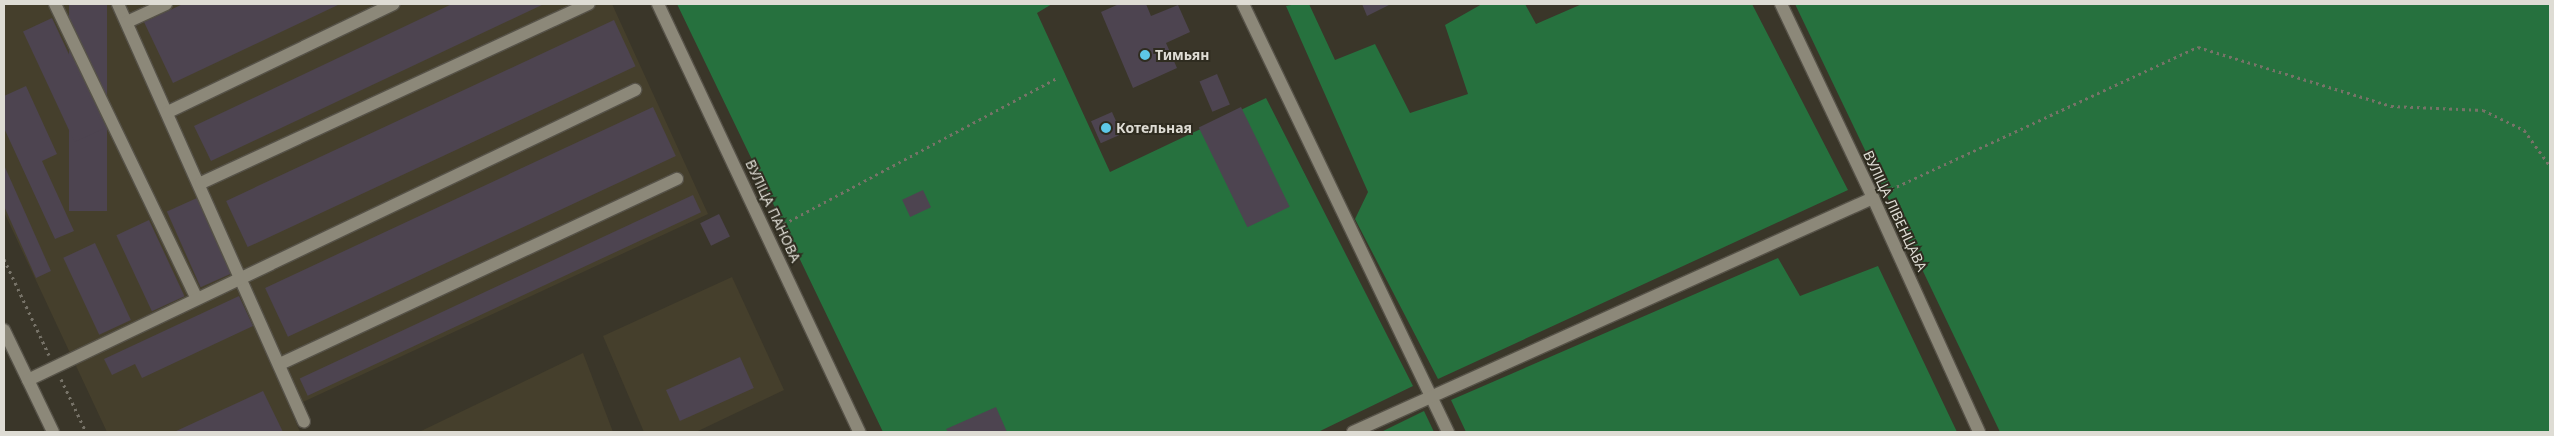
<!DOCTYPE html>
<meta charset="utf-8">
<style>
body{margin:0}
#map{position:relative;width:2554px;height:436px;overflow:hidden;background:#3a3629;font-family:"Noto Sans",sans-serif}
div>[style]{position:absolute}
.built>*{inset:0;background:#453f2c}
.green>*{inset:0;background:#26713e}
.building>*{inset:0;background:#4d4450;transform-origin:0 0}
.path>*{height:3px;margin-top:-1.5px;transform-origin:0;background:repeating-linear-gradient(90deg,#777368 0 2.5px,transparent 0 6.5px)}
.roads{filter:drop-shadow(1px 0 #565248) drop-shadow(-1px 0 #565248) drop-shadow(0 1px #565248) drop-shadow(0 -1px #565248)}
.minor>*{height:12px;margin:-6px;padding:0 6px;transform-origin:6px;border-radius:6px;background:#8c8879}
.dots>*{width:14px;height:14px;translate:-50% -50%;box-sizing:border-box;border:2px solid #2f2c20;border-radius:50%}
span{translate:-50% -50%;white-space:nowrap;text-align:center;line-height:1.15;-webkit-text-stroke:4px #2f2c20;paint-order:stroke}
.poi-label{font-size:14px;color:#dedcd4;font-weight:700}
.left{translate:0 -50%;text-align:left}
.street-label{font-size:14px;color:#dedcd4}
.frame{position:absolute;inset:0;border:5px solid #dedcd4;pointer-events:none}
</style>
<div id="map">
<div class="built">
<i style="clip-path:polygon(4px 4px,612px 4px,708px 214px,290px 408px,300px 432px,107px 432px,4px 212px)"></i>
<i style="clip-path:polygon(732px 277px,784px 390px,696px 432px,644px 432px,603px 336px)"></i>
<i style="clip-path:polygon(583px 353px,613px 432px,419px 432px)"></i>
</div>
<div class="green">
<i style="clip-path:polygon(677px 4px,1052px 4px,1037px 13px,1110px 172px,1266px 98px,1413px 386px,1318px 432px,883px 432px)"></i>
<i style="clip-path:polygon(1297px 4px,1309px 4px,1335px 60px,1375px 44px,1410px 113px,1468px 94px,1445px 25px,1482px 4px,1525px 4px,1536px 24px,1582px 4px,1752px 4px,1848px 190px,1438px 379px,1355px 219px,1368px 192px,1286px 6px)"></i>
<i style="clip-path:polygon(1795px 4px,2550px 4px,2550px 432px,2000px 432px)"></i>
<i style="clip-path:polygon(1778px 258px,1800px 296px,1878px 266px,1957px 432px,1466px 432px,1451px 400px)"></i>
<i style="clip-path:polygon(1424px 411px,1434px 432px,1381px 432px)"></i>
</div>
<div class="building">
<i style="left:69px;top:4px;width:38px;height:207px"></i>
<i style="clip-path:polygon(183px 4px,340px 4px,173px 83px,144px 22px)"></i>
<i style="clip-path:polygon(452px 4px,544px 4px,211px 161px,194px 126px)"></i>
<i style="clip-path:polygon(1119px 4px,1146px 4px,1151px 16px,1178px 5px,1190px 32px,1166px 43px,1177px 68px,1133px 88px,1101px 12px)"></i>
<i style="clip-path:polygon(1362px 4px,1391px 4px,1367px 16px)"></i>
<i style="left:52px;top:18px;width:122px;height:32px;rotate:65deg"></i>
<i style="left:614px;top:20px;width:51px;height:428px;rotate:65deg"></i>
<i style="left:1217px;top:74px;width:33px;height:19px;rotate:67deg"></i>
<i style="clip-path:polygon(26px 86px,57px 154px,42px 161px,74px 231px,55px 239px,4px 128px,4px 96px)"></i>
<i style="left:653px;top:107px;width:54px;height:428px;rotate:65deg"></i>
<i style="left:1241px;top:107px;width:111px;height:47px;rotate:64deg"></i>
<i style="left:1112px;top:112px;width:24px;height:23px;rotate:66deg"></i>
<i style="clip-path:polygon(4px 165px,51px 271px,36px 278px,4px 206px)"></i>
<i style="left:923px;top:190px;width:19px;height:23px;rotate:65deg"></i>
<i style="left:693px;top:195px;width:19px;height:434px;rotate:65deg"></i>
<i style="left:197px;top:198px;width:83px;height:33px;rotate:66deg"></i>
<i style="left:719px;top:214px;width:25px;height:21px;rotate:64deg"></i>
<i style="left:149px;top:220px;width:84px;height:36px;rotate:65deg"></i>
<i style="left:95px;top:243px;width:85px;height:35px;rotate:65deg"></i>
<i style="clip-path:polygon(239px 296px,253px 326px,142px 378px,135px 364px,112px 375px,104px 359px)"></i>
<i style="left:740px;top:357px;width:34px;height:81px;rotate:66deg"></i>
<i style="clip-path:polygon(263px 391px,283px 432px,174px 432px)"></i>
<i style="clip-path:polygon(996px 407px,1007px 432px,948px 432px,946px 429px)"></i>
</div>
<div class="path">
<i style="left:1885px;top:192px;width:345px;rotate:-24.9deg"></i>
<i style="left:2198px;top:47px;width:202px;rotate:17deg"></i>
<i style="left:2391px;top:106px;width:92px;rotate:2.5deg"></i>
<i style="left:2483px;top:110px;width:46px;rotate:26deg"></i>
<i style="left:2524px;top:130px;width:44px;rotate:54.2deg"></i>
<i style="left:778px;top:227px;width:316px;rotate:-28.1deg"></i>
<i style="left:4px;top:259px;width:106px;rotate:64.9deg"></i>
<i style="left:61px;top:379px;width:59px;rotate:64.7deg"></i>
</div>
<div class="roads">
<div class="minor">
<i style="left:55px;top:4px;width:327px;rotate:64.3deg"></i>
<i style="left:118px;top:4px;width:457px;rotate:66deg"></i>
<i style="left:658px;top:4px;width:473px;rotate:64.8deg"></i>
<i style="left:1243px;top:4px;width:475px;rotate:64.4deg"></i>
<i style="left:1781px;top:4px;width:215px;rotate:64.6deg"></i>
<i style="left:1873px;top:198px;width:257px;rotate:65.6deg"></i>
<i style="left:127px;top:22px;width:43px;rotate:-24.8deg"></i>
<i style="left:168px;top:112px;width:250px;rotate:-25.6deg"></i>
<i style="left:201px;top:183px;width:427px;rotate:-24.8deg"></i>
<i style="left:4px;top:330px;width:113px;rotate:64.3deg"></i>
<i style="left:280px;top:364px;width:438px;rotate:-25deg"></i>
<i style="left:28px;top:380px;width:673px;rotate:-25.54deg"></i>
<i style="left:1353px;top:432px;width:570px;rotate:-24.23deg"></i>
</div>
</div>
<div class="dots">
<i style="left:1145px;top:55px;background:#5dc7e8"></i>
<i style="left:1106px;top:128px;background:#5dc7e8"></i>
</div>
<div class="poi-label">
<span class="left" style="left:1155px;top:55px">Тимьян</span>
<span class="left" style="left:1116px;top:128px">Котельная</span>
</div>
<div class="street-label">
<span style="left:773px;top:211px;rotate:65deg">ВУЛІЦА ПАНОВА</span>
<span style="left:1895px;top:211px;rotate:65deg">ВУЛІЦА ЛІВЕНЦАВА</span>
</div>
<div class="frame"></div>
</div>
